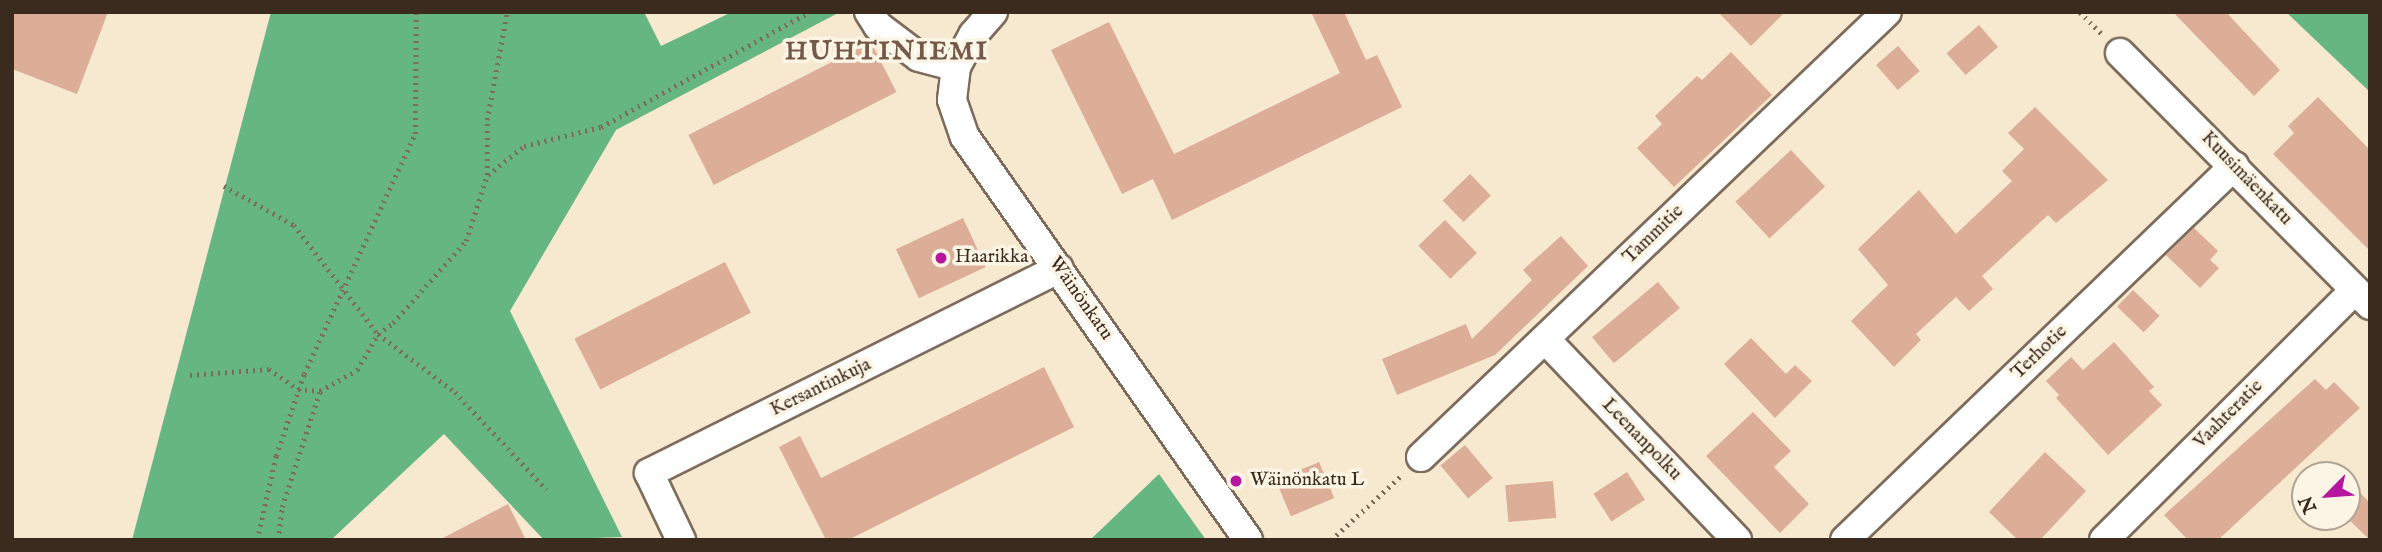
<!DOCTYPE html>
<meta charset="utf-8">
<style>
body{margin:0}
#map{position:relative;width:2382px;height:552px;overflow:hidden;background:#f7e8d0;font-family:"IM FELL English",serif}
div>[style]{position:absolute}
.forest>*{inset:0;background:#66b681}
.building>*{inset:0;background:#ddae97;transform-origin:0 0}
.path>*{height:4.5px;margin-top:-2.25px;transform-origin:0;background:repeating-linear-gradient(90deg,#7d6c5c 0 2px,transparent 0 7px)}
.roads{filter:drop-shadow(2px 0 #7d6c5c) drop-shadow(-2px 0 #7d6c5c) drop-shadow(0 2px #7d6c5c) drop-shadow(0 -2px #7d6c5c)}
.minor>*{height:28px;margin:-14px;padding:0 14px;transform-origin:14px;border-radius:14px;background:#fff}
.dots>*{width:19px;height:19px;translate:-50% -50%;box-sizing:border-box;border:4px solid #fcf5e5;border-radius:50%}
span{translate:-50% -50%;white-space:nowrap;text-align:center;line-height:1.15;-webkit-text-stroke:7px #fcf5e5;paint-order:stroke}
.street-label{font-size:19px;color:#3b2a1e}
.poi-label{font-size:19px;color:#3b2a1e}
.left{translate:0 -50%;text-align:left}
.district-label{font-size:26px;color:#745848;font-weight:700;letter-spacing:2px}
.frame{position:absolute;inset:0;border:14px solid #3b2a1e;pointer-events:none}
.north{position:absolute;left:2291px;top:461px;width:70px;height:70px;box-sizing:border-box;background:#fcf5e5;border:2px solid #afa495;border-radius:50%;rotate:245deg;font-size:19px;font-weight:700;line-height:28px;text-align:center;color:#3b2a1e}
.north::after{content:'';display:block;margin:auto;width:24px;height:32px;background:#b5179e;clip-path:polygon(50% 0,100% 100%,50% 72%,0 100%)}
</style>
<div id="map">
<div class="forest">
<i style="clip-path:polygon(271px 12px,644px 12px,661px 46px,732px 12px,840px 12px,616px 130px,510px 311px,622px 537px,544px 540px,444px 434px,331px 540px,132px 540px)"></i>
<i style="clip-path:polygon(2287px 12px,2370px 12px,2370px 92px,2286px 12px)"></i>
<i style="clip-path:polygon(1159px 474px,1206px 540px,1090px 540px)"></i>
</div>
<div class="building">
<i style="clip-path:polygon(12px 12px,108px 12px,77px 94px,12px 69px)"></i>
<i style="clip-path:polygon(1311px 12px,1344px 12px,1366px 60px,1377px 55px,1402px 107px,1172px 220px,1153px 179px,1122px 194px,1051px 50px,1109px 22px,1174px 154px,1340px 73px)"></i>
<i style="clip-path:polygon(1718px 12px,1785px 12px,1751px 46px)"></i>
<i style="clip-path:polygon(2173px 12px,2226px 12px,2280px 70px,2254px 96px)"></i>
<i style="left:1979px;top:25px;width:29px;height:43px;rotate:49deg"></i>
<i style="left:871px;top:42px;width:56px;height:205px;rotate:63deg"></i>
<i style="left:1898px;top:46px;width:33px;height:29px;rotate:49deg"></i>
<i style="clip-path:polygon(1731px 52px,1772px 95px,1674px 187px,1637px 148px,1662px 124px,1655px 116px,1697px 76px,1702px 80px)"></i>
<i style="clip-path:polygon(2318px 97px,2370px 150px,2370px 251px,2273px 154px,2294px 133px,2288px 126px)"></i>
<i style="clip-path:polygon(2035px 107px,2108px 180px,2056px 223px,2048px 215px,1982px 276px,1993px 289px,1969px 311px,1956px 297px,1916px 334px,1921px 340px,1894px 367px,1851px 321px,1888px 285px,1858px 249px,1919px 190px,1956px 234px,2012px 181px,2002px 171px,2024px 149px,2008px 133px)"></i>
<i style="left:1791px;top:150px;width:50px;height:76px;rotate:47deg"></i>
<i style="left:1470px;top:174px;width:30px;height:38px;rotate:46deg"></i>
<i style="left:963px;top:218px;width:54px;height:74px;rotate:65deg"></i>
<i style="left:1445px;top:220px;width:46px;height:37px;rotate:46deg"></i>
<i style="clip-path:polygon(2194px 228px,2218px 251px,2210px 260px,2219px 268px,2200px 288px,2166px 255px)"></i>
<i style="clip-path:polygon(1561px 236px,1588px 266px,1495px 355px,1397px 395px,1382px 359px,1466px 324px,1472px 339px,1532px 280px,1523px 270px)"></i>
<i style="left:725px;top:262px;width:57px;height:169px;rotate:63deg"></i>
<i style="left:1658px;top:282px;width:34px;height:86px;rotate:50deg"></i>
<i style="left:2133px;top:290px;width:37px;height:23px;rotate:44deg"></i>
<i style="clip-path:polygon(1751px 338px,1786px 374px,1795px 365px,1812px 381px,1775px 418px,1724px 364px)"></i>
<i style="clip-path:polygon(2114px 342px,2154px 387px,2149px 391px,2162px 405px,2108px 455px,2056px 398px,2059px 395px,2046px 381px,2071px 357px,2083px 370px)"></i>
<i style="clip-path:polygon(1044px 367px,1074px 427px,848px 540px,826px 540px,779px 447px,800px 436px,821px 478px)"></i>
<i style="clip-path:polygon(2315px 379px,2326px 390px,2334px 382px,2360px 408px,2218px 540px,2188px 540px,2164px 515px)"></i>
<i style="clip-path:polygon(1753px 412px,1791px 451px,1774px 467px,1809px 504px,1780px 533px,1706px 456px)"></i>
<i style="left:1465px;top:445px;width:43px;height:32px;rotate:50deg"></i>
<i style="clip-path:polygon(2045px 452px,2086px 491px,2040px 540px,2018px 540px,1989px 512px)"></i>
<i style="left:1319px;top:462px;width:39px;height:47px;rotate:67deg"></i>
<i style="left:1627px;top:472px;width:33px;height:40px;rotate:57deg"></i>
<i style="clip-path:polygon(2347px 479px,2370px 503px,2370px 540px,2347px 518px)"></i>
<i style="left:1553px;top:481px;width:37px;height:48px;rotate:85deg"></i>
<i style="clip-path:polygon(508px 504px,526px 540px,439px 540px)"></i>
</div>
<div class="path">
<i style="left:2080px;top:12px;width:33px;rotate:45deg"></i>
<i style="left:488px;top:175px;width:46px;rotate:-38.9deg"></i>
<i style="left:524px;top:146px;width:79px;rotate:-13.9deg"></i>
<i style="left:601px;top:127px;width:238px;rotate:-28.9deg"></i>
<i style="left:224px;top:186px;width:80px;rotate:29.1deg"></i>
<i style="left:294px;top:225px;width:138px;rotate:52.4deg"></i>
<i style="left:378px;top:334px;width:96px;rotate:37deg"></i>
<i style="left:455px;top:392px;width:134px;rotate:46.8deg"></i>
<i style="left:190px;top:375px;width:79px;rotate:-4.3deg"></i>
<i style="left:269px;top:369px;width:35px;rotate:35deg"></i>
<i style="left:298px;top:389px;width:22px;rotate:5deg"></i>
<i style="left:257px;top:540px;width:86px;rotate:-77.3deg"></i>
<i style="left:276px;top:456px;width:87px;rotate:-71.1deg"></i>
<i style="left:304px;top:374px;width:264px;rotate:-65.2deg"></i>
<i style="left:415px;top:134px;width:122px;rotate:-89.5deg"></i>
<i style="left:278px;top:540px;width:33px;rotate:-83deg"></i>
<i style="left:282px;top:507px;width:122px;rotate:-71.9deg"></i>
<i style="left:320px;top:391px;width:43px;rotate:-29.6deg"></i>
<i style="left:357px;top:370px;width:42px;rotate:-59.7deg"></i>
<i style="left:378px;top:334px;width:19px;rotate:-36deg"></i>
<i style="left:393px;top:323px;width:110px;rotate:-48.3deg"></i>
<i style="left:466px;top:241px;width:69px;rotate:-72.3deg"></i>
<i style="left:487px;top:175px;width:55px;rotate:-90deg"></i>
<i style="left:487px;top:120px;width:110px;rotate:-79.5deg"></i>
<i style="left:1331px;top:540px;width:98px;rotate:-42.5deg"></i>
</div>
<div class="roads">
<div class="minor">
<i style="left:869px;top:12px;width:17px;rotate:57deg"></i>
<i style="left:878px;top:26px;width:51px;rotate:37.1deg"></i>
<i style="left:919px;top:57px;width:38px;rotate:15deg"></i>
<i style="left:993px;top:12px;width:30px;rotate:131deg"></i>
<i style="left:973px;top:35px;width:36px;rotate:118deg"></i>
<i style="left:956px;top:67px;width:33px;rotate:97deg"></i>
<i style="left:952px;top:100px;width:39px;rotate:71deg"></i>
<i style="left:965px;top:137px;width:492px;rotate:54.9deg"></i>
<i style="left:2120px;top:53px;width:355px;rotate:45.2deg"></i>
<i style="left:1545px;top:339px;width:278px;rotate:46.3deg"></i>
<i style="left:1421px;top:457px;width:644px;rotate:-43.68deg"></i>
<i style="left:681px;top:540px;width:74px;rotate:-115.5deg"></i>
<i style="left:649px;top:473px;width:458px;rotate:-26.5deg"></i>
<i style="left:1845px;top:540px;width:540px;rotate:-43.87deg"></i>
<i style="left:2104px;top:540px;width:353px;rotate:-44.9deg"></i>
</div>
</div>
<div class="dots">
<i style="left:941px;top:258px;background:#b5179e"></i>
<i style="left:1236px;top:481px;background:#b5179e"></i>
</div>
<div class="street-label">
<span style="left:2246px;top:179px;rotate:46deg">Kuusimäenkatu</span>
<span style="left:1654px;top:235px;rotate:-44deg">Tammitie</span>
<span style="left:1080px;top:299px;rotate:55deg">Wäinönkatu</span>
<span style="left:2040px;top:353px;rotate:-44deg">Terhotie</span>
<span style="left:821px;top:388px;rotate:-26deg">Kersantinkuja</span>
<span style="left:2229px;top:415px;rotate:-45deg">Vaahteratie</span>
<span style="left:1641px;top:440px;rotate:46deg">Leenanpolku</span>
</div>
<div class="poi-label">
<span class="left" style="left:955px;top:258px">Haarikka</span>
<span class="left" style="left:1250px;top:481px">Wäinönkatu L</span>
</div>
<div class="district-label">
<span style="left:887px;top:52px">HUHTINIEMI</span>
</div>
<div class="frame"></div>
<div class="north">N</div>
</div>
